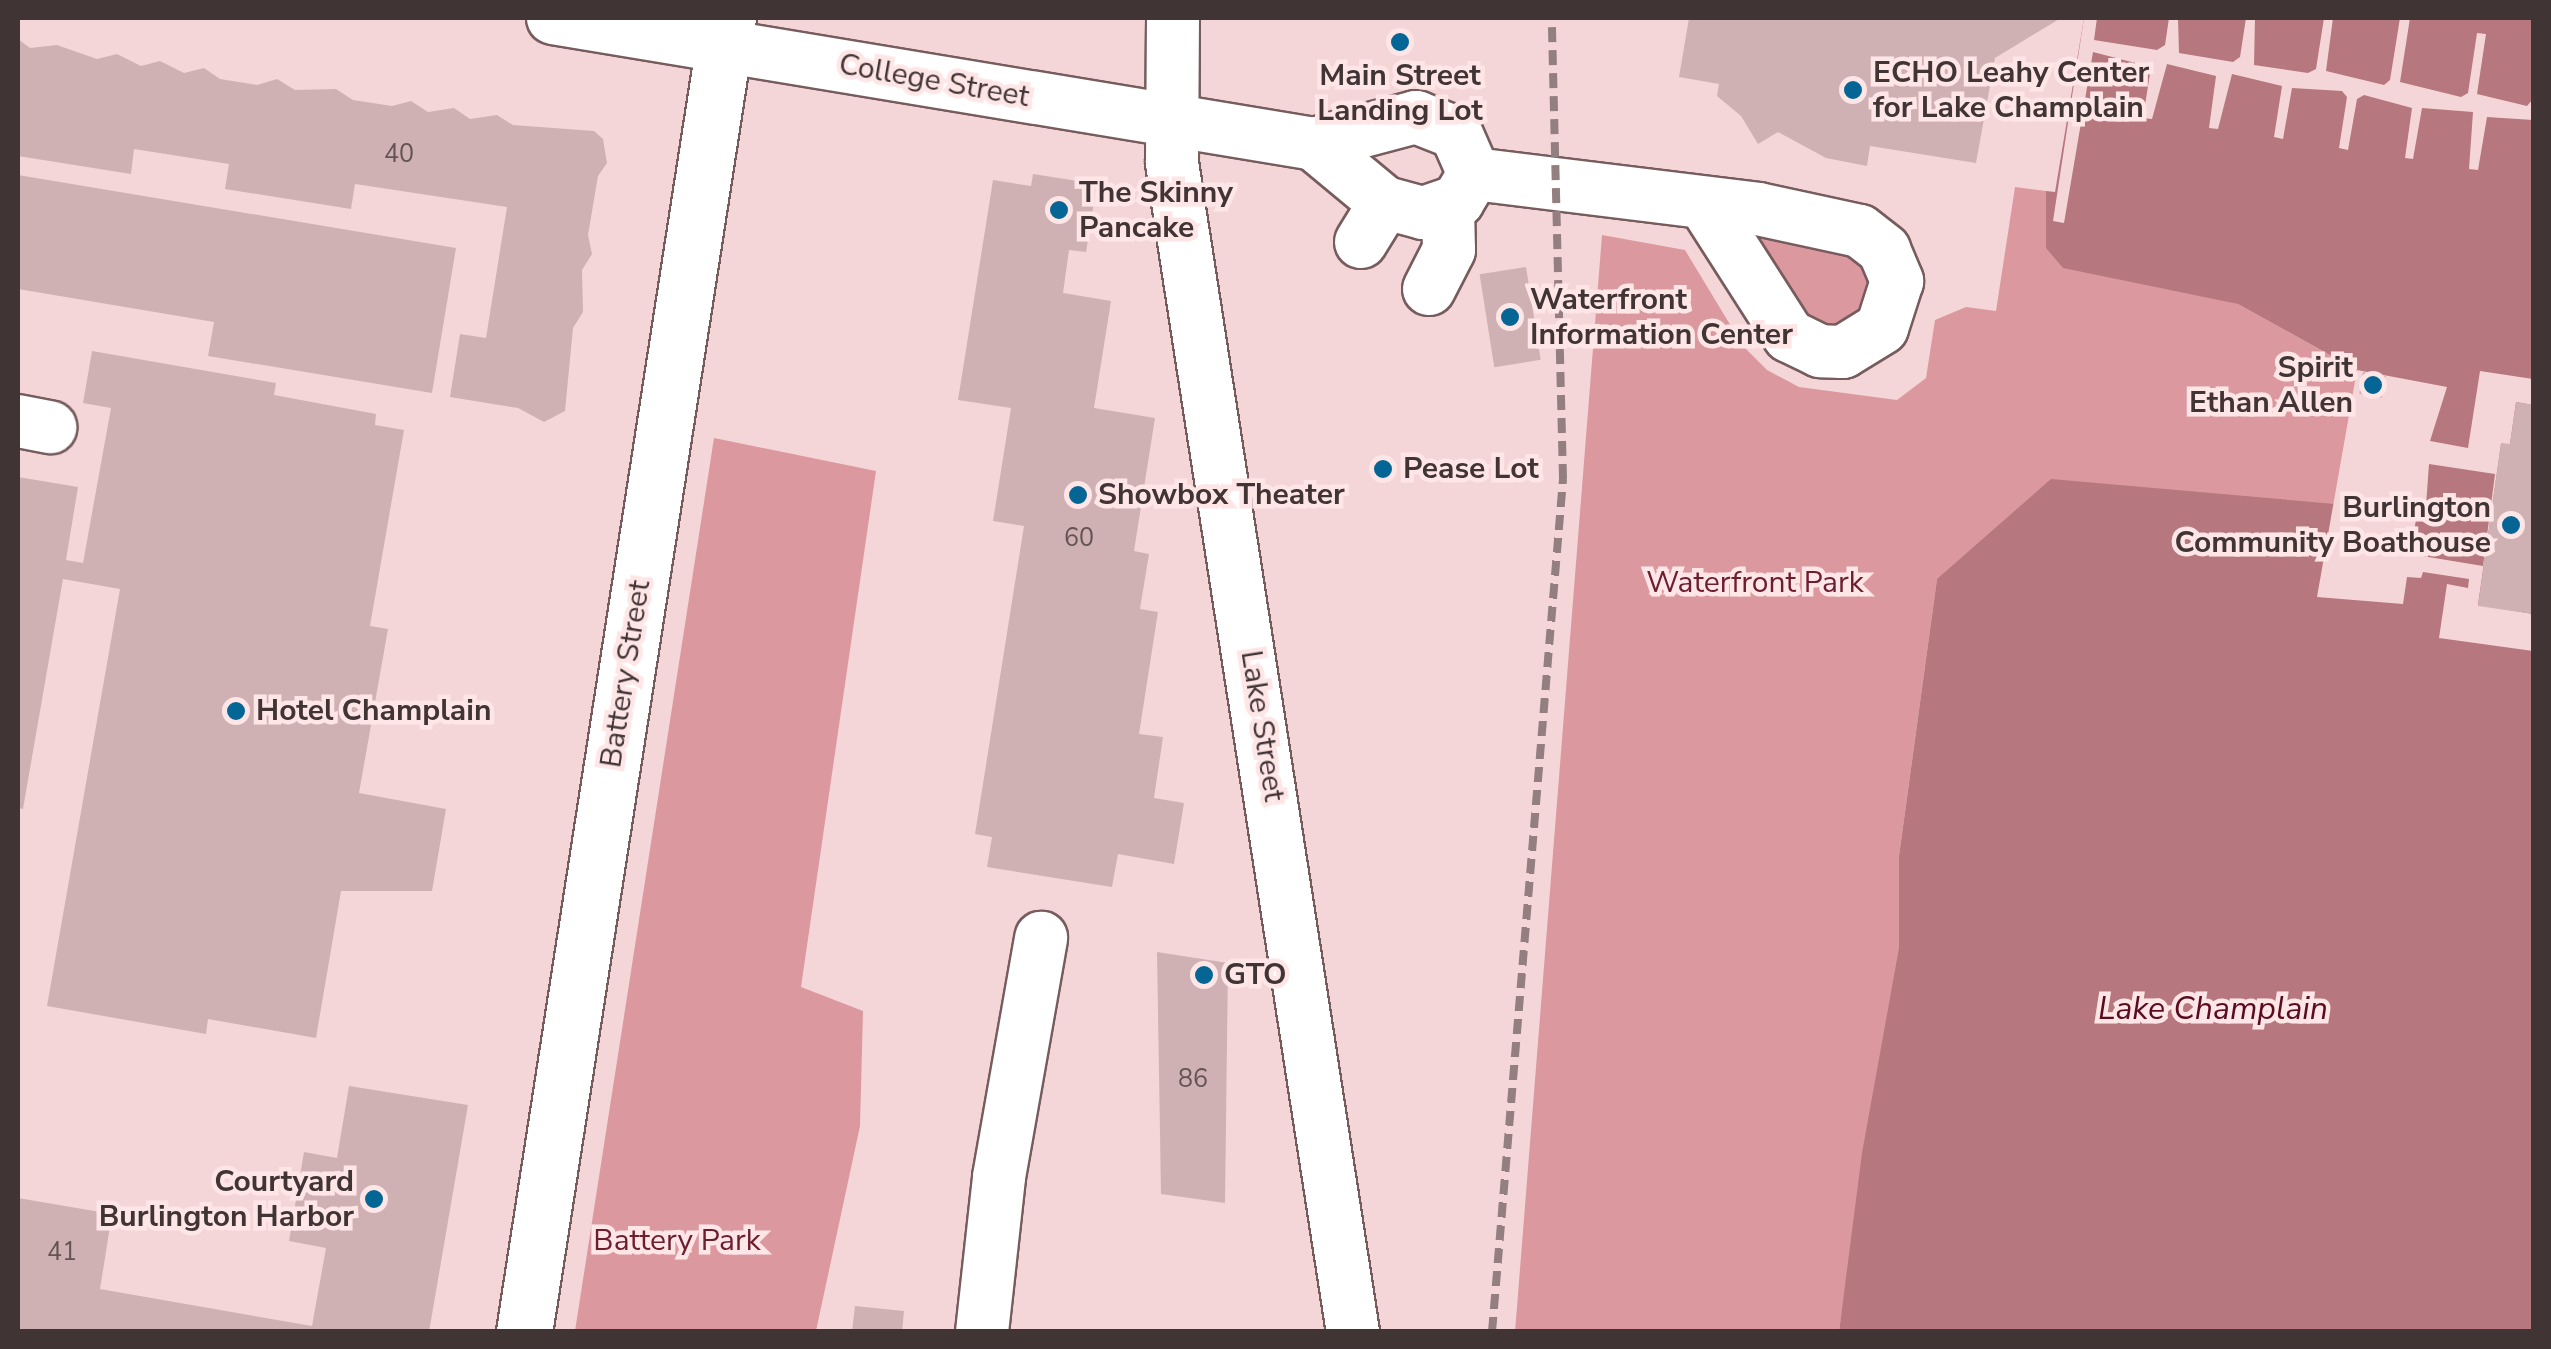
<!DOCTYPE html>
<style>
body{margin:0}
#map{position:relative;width:2551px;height:1349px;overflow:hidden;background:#f5d6d8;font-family:"Nunito Sans",sans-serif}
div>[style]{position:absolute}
.green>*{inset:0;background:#db999f}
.water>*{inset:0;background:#b6777e}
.pier>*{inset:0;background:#f5d6d8}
.building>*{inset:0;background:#d0b1b3;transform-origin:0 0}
.roads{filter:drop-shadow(2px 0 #775c5e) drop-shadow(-2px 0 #775c5e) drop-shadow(0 2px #775c5e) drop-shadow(0 -2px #775c5e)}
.minor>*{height:52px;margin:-26px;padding:0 26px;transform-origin:26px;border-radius:26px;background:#fff}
.major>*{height:55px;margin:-27.5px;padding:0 27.5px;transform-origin:27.5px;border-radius:27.5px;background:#fff}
.rail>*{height:8px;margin-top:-4px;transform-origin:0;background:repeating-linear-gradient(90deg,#937e80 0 15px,transparent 0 23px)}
.dots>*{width:28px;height:28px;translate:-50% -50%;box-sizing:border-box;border:5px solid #fee5e6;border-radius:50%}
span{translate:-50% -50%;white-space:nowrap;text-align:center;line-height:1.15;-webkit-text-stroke:9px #fee5e6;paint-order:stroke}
.number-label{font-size:25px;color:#645354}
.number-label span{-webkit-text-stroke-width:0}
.poi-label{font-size:30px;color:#403435;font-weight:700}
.left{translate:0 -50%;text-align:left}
.right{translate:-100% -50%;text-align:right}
.street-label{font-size:30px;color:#403435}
.park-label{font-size:30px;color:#6c1e2d}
.water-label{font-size:32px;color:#5a0b1f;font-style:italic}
.frame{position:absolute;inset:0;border:20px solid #403435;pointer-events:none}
</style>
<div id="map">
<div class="green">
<i style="clip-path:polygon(2015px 187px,2046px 191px,2046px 248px,2238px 304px,2357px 370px,2334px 505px,1937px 579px,1899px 856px,1899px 947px,1920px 954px,1879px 1065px,1839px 1331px,1515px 1332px,1602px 235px,1685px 250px,1743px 346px,1767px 370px,1799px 387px,1897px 400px,1926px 378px,1935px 320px,1966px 307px,1996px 311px)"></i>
<i style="clip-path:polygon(1758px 233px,1839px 245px,1873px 273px,1858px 325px,1817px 332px,1753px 240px)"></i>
<i style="clip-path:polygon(714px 438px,876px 471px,801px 987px,863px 1011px,860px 1126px,816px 1331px,575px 1331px)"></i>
</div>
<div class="water">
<i style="clip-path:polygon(2084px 18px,2533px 18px,2533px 1331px,1839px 1332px,1862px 1153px,1899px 948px,1899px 856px,1937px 579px,2051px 479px,2335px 504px,2357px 370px,2238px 304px,2063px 268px,2046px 248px,2046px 191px,2055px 192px)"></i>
</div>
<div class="pier">
<i style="clip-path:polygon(2084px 18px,2097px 18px,2094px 40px,2157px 50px,2165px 45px,2169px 18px,2178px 18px,2179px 53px,2233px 62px,2240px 57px,2246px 18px,2255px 18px,2254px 65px,2308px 73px,2316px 69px,2324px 18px,2333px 18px,2326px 71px,2384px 85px,2390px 80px,2400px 18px,2410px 18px,2400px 82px,2461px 97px,2468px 93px,2477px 33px,2486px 34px,2477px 94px,2527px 106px,2533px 99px,2533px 120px,2487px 117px,2478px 170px,2469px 169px,2473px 112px,2422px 108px,2413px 159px,2405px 158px,2412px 108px,2364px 95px,2357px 99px,2348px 150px,2339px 148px,2347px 97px,2342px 91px,2292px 88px,2283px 139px,2274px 137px,2282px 86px,2232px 74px,2218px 129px,2209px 128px,2216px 76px,2167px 64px,2152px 119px,2143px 118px,2151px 67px,2093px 52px,2064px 223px,2053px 221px)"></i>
<i style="clip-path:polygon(evenodd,2357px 370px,2447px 387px,2430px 441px,2468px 448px,2480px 371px,2533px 379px,2533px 405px,2516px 402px,2510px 444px,2501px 444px,2478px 605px,2533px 614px,2533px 651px,2439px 638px,2447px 584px,2468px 588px,2469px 579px,2423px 572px,2421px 578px,2407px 577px,2403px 604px,2317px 597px,2357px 370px,2429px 464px,2495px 474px,2483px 566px,2410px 554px,2416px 520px,2425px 520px,2429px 464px)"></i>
</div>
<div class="building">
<i style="clip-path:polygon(1689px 18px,2061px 18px,1995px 58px,1976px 163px,1870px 146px,1867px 166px,1826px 158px,1778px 132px,1758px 144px,1741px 116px,1717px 96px,1719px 84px,1679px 77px)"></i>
<i style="clip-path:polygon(18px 39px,30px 48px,57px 45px,97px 59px,117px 54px,141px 66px,160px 61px,184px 73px,204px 68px,220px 79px,257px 85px,277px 79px,295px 90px,336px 89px,353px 100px,392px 106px,411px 101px,428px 112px,454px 108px,470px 119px,497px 115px,513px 125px,594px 131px,603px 139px,607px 163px,598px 176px,588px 235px,592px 254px,582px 270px,583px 312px,573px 328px,565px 411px,544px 422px,518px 408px,450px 397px,460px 334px,486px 338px,507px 207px,355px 184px,351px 209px,225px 189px,229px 164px,134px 149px,131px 174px,18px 156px)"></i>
<i style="clip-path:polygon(1033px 174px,1097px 184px,1086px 252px,1069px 250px,1063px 293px,1111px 301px,1094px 408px,1155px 418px,1134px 551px,1149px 554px,1140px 609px,1158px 612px,1139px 734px,1163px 737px,1154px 798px,1184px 803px,1174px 864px,1118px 854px,1112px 887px,987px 867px,992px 837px,975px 834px,1024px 526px,993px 521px,1011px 408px,958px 400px,993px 180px,1031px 186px)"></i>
<i style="clip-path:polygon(18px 175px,456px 248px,432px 393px,208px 356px,214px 322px,18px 289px)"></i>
<i style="left:1526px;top:267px;width:94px;height:47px;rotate:81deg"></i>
<i style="clip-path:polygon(92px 351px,276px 383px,274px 395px,376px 414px,375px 425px,404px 430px,370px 626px,388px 629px,359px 793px,446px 809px,432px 891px,341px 891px,316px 1038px,208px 1019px,206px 1034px,47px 1006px,120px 589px,63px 579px,23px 809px,18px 808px,18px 477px,78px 487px,66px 560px,83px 563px,111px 408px,83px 403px)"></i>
<i style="left:2363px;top:372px;width:23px;height:22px;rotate:10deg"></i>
<i style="clip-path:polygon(2516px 402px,2534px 405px,2534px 614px,2478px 606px,2501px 443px,2510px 444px)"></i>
<i style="clip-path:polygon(1157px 952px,1228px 963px,1225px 1203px,1161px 1194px)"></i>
<i style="clip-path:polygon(349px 1086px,468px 1105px,429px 1332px,18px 1332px,18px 1198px,112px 1214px,100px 1289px,312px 1326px,326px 1248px,289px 1241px,304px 1152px,337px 1158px)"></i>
<i style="clip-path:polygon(855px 1306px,904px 1311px,902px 1332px,852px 1332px)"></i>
</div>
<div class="roads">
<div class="minor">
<i style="left:553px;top:18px;width:771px;rotate:9.4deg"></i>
<i style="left:1314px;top:144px;width:106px;rotate:-14.8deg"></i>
<i style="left:1416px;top:117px;width:43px;rotate:21.8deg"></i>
<i style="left:1456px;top:133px;width:45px;rotate:66.3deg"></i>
<i style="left:1474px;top:174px;width:31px;rotate:121deg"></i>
<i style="left:1458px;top:201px;width:37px;rotate:161deg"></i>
<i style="left:1423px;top:213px;width:39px;rotate:-165deg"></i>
<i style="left:1385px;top:203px;width:92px;rotate:-140.3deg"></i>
<i style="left:1173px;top:18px;width:145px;rotate:90.4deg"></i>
<i style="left:1172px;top:163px;width:1183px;rotate:81.2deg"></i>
<i style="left:1474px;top:174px;width:286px;rotate:7deg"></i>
<i style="left:1758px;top:209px;width:104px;rotate:12.2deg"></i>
<i style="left:1860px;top:231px;width:31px;rotate:38deg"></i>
<i style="left:1884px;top:250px;width:34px;rotate:67deg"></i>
<i style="left:1897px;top:281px;width:49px;rotate:107.7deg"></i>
<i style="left:1882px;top:328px;width:46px;rotate:148.4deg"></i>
<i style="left:1843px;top:352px;width:23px;rotate:-178deg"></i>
<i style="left:1820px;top:351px;width:34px;rotate:-154deg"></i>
<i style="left:1789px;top:336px;width:158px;rotate:-122.6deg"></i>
<i style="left:1361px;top:242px;width:46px;rotate:-58.4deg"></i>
<i style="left:1429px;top:289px;width:44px;rotate:-62.9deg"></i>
<i style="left:1449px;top:250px;width:42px;rotate:-91.4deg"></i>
<i style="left:18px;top:421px;width:33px;rotate:11deg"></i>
<i style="left:982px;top:1332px;width:156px;rotate:-83.7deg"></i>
<i style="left:999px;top:1177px;width:243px;rotate:-80deg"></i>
</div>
<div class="major">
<i style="left:524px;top:1332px;width:1330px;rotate:-81.18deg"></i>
</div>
</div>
<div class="rail">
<i style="left:1492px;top:1332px;width:856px;rotate:-85.24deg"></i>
<i style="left:1563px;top:479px;width:461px;rotate:-91.4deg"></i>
</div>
<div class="dots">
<i style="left:1400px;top:42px;background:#056595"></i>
<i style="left:1853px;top:90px;background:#056595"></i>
<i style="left:1059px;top:210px;background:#056595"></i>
<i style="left:1510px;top:317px;background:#056595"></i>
<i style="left:2373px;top:385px;background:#056595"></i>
<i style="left:1383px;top:469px;background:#056595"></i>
<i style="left:1078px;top:495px;background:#056595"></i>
<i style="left:2511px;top:525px;background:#056595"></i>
<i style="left:236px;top:711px;background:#056595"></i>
<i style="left:1204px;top:975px;background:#056595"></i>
<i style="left:374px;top:1199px;background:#056595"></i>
</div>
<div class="number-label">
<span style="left:399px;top:154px">40</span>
<span style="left:1079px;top:538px">60</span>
<span style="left:1193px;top:1079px">86</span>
<span style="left:62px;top:1252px">41</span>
</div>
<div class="poi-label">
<span class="left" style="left:1873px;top:90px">ECHO Leahy Center<br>for Lake Champlain</span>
<span style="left:1400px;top:93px">Main Street<br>Landing Lot</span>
<span class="left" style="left:1079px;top:210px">The Skinny<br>Pancake</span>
<span class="left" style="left:1530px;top:317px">Waterfront<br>Information Center</span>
<span class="right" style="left:2353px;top:385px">Spirit<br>Ethan Allen</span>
<span class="left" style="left:1403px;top:469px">Pease Lot</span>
<span class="left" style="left:1098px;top:495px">Showbox Theater</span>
<span class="right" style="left:2491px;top:525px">Burlington<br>Community Boathouse</span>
<span class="left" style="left:256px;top:711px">Hotel Champlain</span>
<span class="left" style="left:1224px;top:975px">GTO</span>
<span class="right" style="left:354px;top:1199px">Courtyard<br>Burlington Harbor</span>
</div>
<div class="street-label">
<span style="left:934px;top:81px;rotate:10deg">College Street</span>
<span style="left:626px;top:674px;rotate:-81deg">Battery Street</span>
<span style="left:1262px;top:726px;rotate:81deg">Lake Street</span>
</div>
<div class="park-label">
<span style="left:1755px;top:583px">Waterfront Park</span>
<span style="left:677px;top:1241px">Battery Park</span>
</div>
<div class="water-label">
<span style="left:2213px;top:1009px">Lake Champlain</span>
</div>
<div class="frame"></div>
</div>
